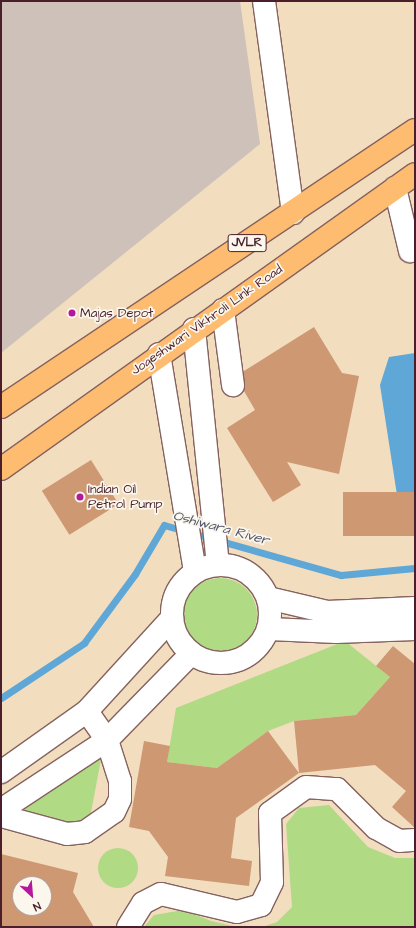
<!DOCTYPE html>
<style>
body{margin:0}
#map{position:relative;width:416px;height:928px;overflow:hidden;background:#f2ddbf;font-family:"Architects Daughter",sans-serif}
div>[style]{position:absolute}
.industrial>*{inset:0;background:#cec1ba}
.green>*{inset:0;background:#b1da85}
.round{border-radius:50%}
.water>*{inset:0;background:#5ea7d6}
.stream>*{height:7px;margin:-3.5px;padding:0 3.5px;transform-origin:3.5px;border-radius:3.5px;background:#5ea7d6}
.building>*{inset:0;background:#cd9872;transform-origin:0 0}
.roads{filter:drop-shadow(1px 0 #85625f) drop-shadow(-1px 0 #85625f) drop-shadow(0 1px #85625f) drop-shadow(0 -1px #85625f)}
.minor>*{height:22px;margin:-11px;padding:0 11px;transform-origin:11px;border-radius:11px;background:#fff}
.minor>.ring{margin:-11px;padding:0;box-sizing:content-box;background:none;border:22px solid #fff;border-radius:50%}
.major>*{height:22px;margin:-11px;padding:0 11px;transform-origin:11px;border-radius:11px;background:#fdbc70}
.dots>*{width:11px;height:11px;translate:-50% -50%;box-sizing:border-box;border:2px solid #fbf7ec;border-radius:50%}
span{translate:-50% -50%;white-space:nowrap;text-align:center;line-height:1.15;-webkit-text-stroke:3.5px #fbf7ec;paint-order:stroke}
.shield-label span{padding:1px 3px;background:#fbf7ec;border:1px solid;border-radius:3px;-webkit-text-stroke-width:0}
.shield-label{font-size:12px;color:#4a1f2b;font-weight:700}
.poi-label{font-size:13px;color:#4a1f2b}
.left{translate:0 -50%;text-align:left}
.street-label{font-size:13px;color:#4a1f2b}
.water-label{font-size:14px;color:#52556f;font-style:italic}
.frame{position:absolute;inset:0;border:2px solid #4a1f2b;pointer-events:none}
.north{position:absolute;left:12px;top:876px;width:40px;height:40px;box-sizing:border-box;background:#fbf7ec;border:1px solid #b4a19f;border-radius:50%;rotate:154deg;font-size:11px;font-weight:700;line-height:16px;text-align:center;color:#4a1f2b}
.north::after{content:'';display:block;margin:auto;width:14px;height:18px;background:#b5179e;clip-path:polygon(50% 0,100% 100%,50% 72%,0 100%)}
</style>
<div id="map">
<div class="industrial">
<i style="clip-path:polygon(1px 1px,240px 1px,260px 144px,1px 353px)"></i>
</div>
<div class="green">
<i class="round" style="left:183px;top:578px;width:74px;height:74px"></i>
<i style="clip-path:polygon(345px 641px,390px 677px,356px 715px,294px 721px,268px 731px,217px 768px,167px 762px,176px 708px)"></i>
<i style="clip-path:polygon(102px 754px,90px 818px,70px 825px,19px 812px)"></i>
<i style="clip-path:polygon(329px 805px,368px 847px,395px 858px,415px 858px,415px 927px,262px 927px,277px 922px,292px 907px,286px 824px,299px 808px)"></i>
<i class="round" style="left:98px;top:848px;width:40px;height:40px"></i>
<i style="clip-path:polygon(183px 910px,211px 921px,237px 927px,144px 927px,154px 915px)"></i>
</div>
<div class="water">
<i style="clip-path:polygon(415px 353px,415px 492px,397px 495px,380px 385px,389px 357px)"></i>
</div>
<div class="stream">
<i style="left:1px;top:698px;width:100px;rotate:-33.5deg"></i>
<i style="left:84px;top:643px;width:86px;rotate:-53.5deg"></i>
<i style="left:135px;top:574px;width:57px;rotate:-59.4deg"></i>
<i style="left:164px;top:525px;width:184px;rotate:15.8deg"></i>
<i style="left:341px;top:575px;width:74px;rotate:-5.4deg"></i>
</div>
<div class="building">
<i style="clip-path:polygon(314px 327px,342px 373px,359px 376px,339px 474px,287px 462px,301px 485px,273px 502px,227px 428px,255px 410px,244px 391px,244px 371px)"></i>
<i style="left:91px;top:460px;width:52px;height:58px;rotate:58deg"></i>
<i style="left:415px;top:492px;width:44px;height:72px;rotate:90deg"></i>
<i style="clip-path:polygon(393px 646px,415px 664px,415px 828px,392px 807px,406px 791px,375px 765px,299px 773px,294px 721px,356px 715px,390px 677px,376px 666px)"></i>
<i style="clip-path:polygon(268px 731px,299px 773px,236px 818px,231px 858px,252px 861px,249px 886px,165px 876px,168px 857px,149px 831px,129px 827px,144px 741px,170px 746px,167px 762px,217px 768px)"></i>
<i style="clip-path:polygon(evenodd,1px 854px,78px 873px,73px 892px,94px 927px,1px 927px,1px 854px,20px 884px,44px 884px,44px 908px,20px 908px,20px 884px)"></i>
</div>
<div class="roads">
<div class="minor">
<i style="left:264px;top:1px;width:214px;rotate:82.2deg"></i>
<i style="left:395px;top:188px;width:65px;rotate:76.6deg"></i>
<i style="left:223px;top:310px;width:76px;rotate:82.4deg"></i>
<i style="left:194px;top:329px;width:237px;rotate:84.2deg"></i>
<i style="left:159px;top:354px;width:221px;rotate:80.6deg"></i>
<i class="ring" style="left:172px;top:565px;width:76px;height:76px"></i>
<i style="left:268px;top:598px;width:61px;rotate:13.3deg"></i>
<i style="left:327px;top:612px;width:88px;rotate:-2.6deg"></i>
<i style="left:269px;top:629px;width:67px;rotate:2.6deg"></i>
<i style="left:336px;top:632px;width:79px;rotate:-2.2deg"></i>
<i style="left:1px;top:772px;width:105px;rotate:-35.3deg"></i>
<i style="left:87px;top:711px;width:126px;rotate:-47.6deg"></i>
<i style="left:1px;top:810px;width:127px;rotate:-33.4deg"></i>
<i style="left:107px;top:740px;width:120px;rotate:-45.7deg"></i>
<i style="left:1px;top:816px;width:68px;rotate:15.3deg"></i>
<i style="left:67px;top:834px;width:18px;rotate:-6deg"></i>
<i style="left:85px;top:832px;width:35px;rotate:-35deg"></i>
<i style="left:114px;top:812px;width:14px;rotate:-65deg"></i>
<i style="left:120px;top:799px;width:18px;rotate:-90deg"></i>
<i style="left:120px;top:781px;width:43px;rotate:-107.6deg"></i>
<i style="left:107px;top:740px;width:35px;rotate:-125deg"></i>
<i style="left:128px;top:927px;width:28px;rotate:-58deg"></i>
<i style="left:143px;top:903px;width:20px;rotate:-27deg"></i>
<i style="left:161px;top:894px;width:78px;rotate:13.3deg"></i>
<i style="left:237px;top:912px;width:25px;rotate:-16deg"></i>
<i style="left:261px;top:905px;width:25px;rotate:-64deg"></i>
<i style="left:272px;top:882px;width:69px;rotate:-91.7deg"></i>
<i style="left:270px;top:813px;width:44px;rotate:-35.8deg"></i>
<i style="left:306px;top:787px;width:31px;rotate:4deg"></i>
<i style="left:337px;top:789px;width:55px;rotate:45deg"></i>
<i style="left:376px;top:828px;width:26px;rotate:29deg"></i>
<i style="left:399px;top:841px;width:16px;rotate:-4deg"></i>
</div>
<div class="major">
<i style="left:1px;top:407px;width:498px;rotate:-33.8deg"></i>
<i style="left:1px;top:469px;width:508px;rotate:-35.47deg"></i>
</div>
</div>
<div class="dots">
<i style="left:72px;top:313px;background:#b5179e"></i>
<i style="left:80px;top:497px;background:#b5179e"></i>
</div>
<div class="shield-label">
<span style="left:247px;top:243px">JVLR</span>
</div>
<div class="poi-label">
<span class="left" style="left:80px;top:313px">Majas Depot</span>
<span class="left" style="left:88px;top:497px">Indian Oil<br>Petrol Pump</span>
</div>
<div class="street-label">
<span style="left:207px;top:320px;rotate:-35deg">Jogeshwari Vikhroli Link Road</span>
</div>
<div class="water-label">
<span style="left:221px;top:528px;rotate:15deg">Oshiwara River</span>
</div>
<div class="frame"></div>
<div class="north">N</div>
</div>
